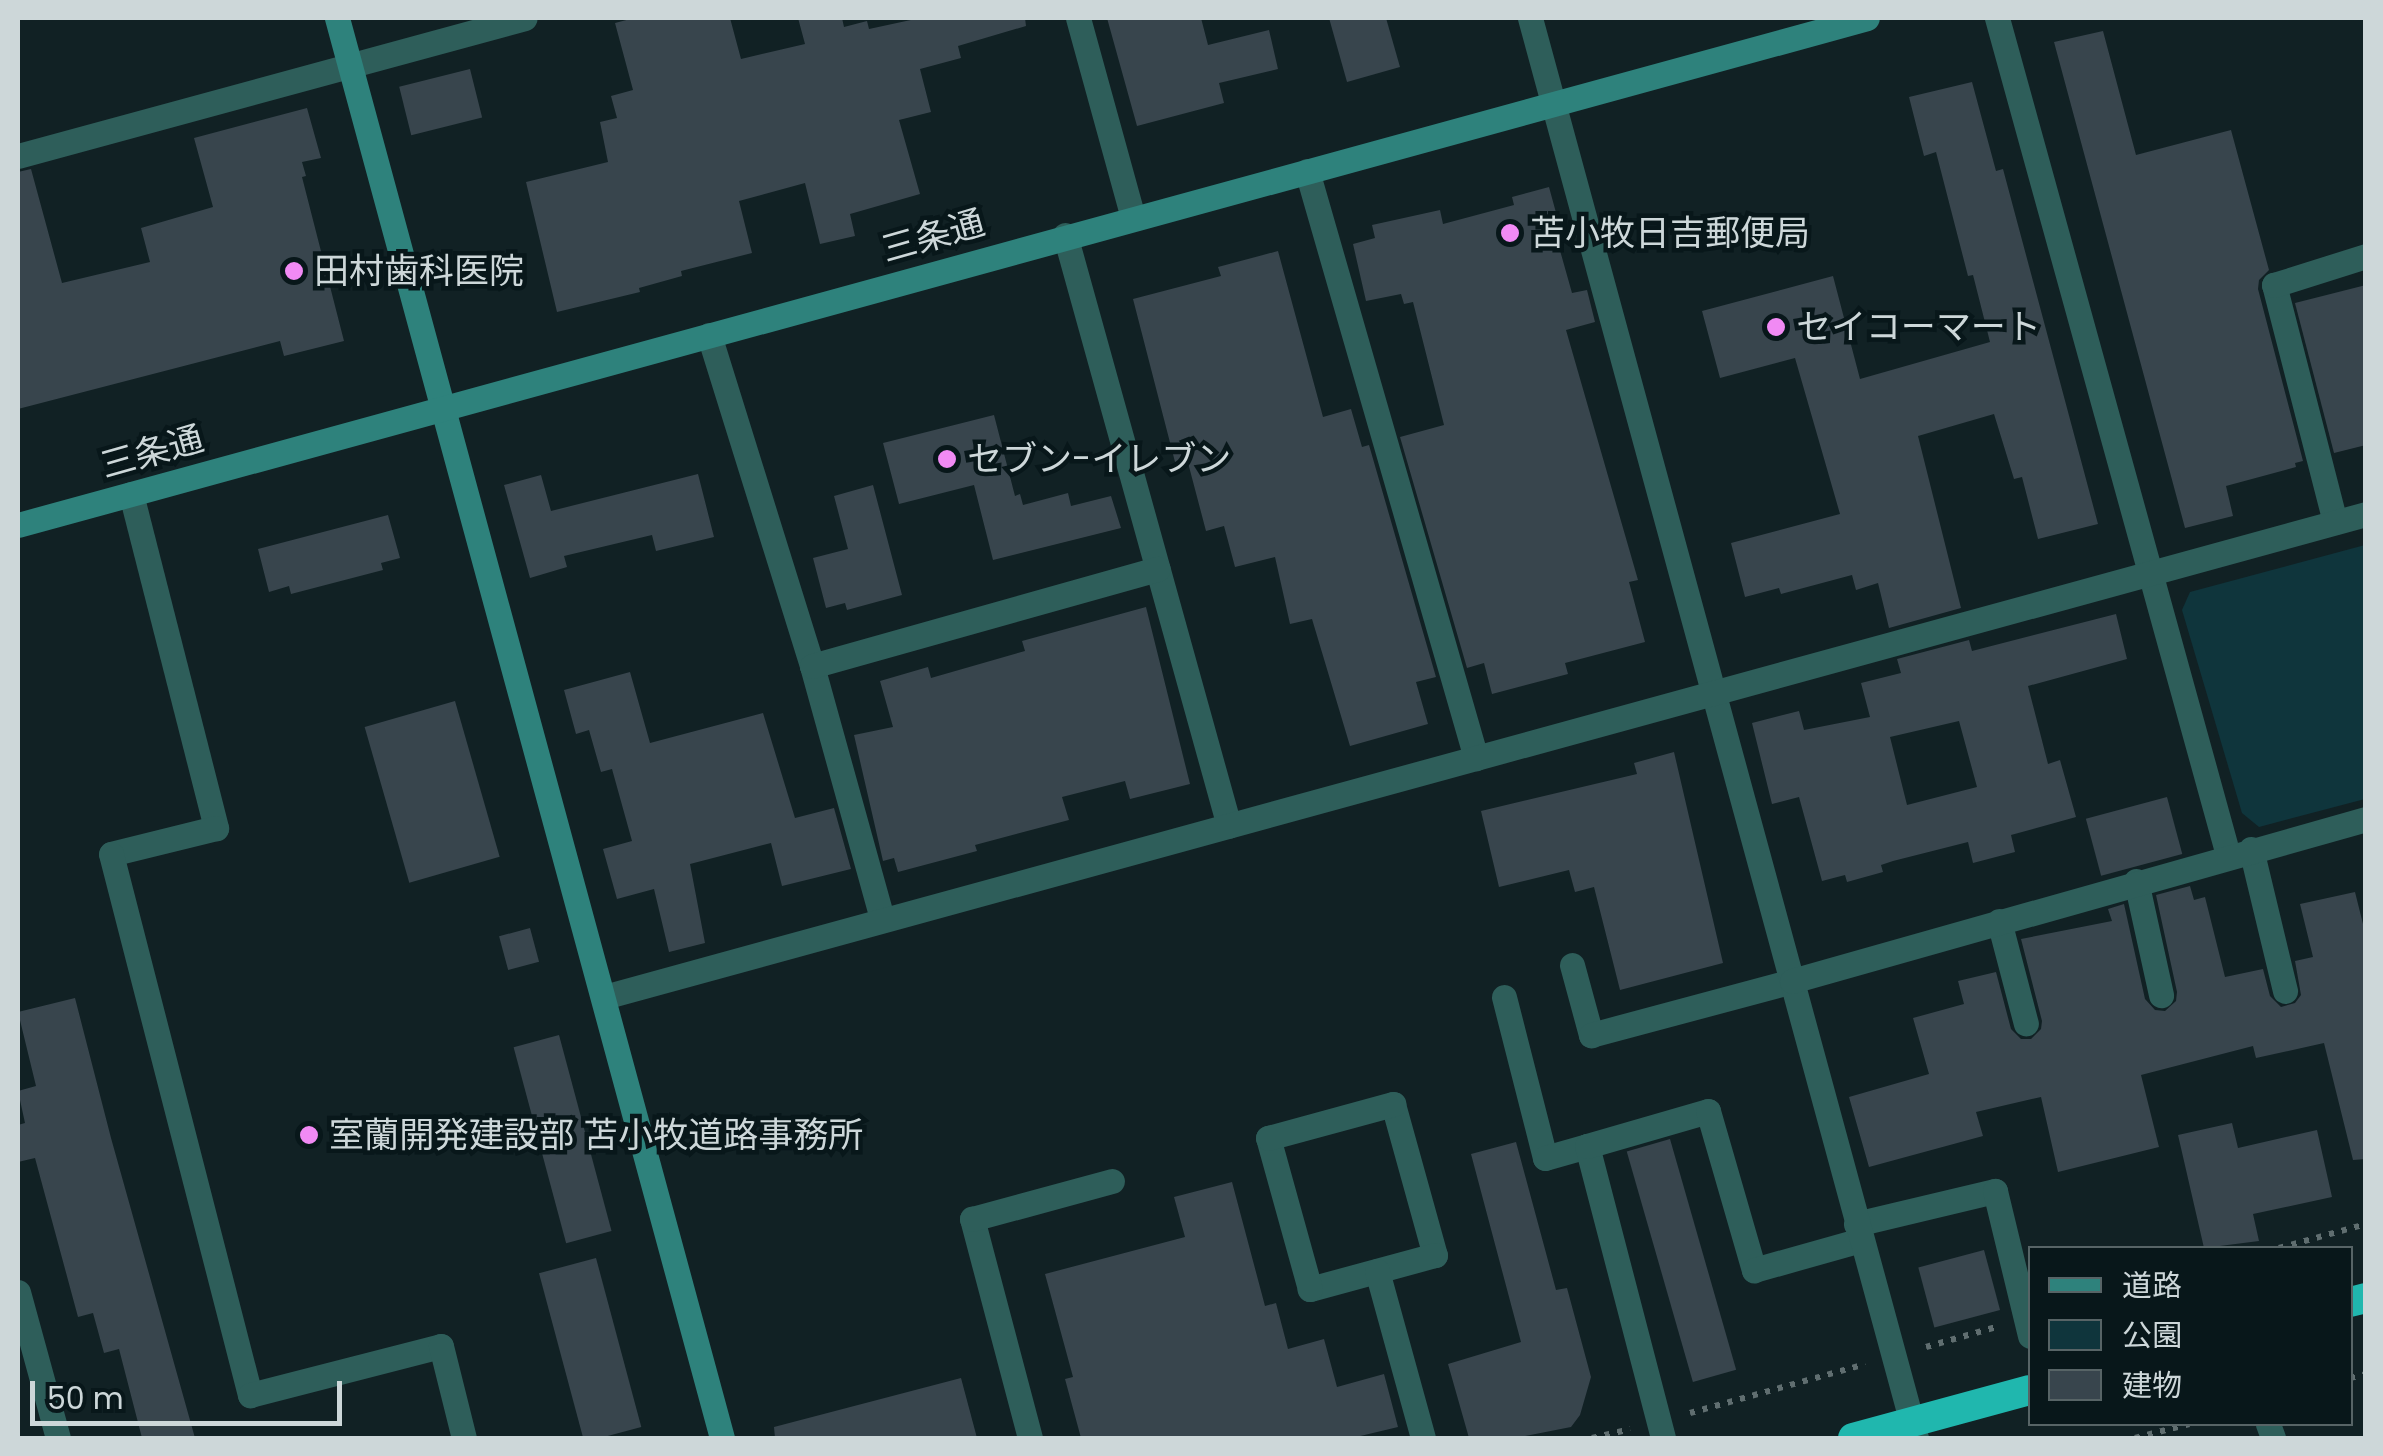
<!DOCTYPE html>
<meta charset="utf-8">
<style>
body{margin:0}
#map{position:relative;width:2383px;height:1456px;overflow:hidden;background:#112124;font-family:Poppins,"Noto Sans JP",sans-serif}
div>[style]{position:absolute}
.green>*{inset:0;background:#0f353c}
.building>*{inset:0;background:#38454d;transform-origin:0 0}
.path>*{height:6px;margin-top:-3px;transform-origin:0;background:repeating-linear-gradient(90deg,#606e70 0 5px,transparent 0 13px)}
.lane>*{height:25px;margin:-12.5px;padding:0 12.5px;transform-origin:12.5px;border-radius:12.5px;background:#2e5e5a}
.street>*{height:25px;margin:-12.5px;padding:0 12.5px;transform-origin:12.5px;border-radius:12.5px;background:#2e5e5a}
.secondary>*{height:25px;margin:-12.5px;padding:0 12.5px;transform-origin:12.5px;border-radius:12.5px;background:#2e827c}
.highway>*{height:30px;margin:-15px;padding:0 15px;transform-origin:15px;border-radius:15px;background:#20b7ae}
.dots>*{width:28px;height:28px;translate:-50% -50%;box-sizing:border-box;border:5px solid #08171a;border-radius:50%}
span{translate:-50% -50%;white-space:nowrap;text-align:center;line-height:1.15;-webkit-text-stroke:9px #08171a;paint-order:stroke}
.poi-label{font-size:35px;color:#cdd7d9}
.left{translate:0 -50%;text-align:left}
.street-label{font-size:35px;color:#cdd7d9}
.frame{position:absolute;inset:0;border:20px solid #cdd7d9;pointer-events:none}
.legend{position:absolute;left:2028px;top:1246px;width:325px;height:180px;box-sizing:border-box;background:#08171a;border:2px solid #576466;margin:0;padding:12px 18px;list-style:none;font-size:30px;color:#cdd7d9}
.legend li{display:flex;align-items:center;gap:20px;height:50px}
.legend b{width:50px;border:2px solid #576466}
.scale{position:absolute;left:30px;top:1381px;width:312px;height:45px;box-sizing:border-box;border:5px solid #cdd7d9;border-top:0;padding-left:12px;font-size:30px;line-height:35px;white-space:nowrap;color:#cdd7d9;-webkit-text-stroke:8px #08171a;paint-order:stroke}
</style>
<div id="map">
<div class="green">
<i style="clip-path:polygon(2365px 545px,2365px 799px,2259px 827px,2242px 813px,2182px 610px,2190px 592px)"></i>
</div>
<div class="building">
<i style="clip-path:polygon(634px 18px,730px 18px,741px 59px,805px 44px,798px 18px,842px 18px,844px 27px,867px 21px,869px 29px,920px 18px,1025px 18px,1026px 26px,958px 46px,961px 58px,920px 69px,931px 112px,899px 120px,920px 194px,850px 214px,855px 236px,820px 244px,805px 183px,739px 201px,752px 253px,681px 271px,682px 276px,639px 288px,640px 292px,557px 312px,526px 182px,608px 162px,600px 122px,617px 118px,611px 96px,633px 90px,615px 23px)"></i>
<i style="clip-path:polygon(1107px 18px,1201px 18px,1208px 45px,1269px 30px,1278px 69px,1219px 83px,1224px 103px,1137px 126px)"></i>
<i style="clip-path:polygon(1329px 18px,1386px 18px,1400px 67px,1347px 82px)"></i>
<i style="clip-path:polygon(2103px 31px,2136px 155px,2231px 130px,2269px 270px,2259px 280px,2258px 289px,2303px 461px,2295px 463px,2296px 467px,2226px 486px,2233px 516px,2185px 528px,2054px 42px)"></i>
<i style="left:470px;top:69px;width:50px;height:73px;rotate:76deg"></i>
<i style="clip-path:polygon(1972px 82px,1996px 171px,2003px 169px,2098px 524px,2038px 539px,2022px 477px,2014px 479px,1994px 414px,1918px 436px,1961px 608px,1889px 628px,1878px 583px,1856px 590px,1852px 575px,1781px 594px,1779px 588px,1745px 597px,1731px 543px,1840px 514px,1795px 358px,1720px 378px,1702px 311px,1833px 276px,1860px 379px,1990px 342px,1973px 275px,1968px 276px,1936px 152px,1924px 156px,1909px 97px)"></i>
<i style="clip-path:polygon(307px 108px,321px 158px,302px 162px,306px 176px,302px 177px,344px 341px,284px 356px,280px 341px,18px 409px,18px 172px,31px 169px,62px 283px,150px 262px,141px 228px,213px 207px,194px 138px)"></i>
<i style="clip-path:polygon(1549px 187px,1558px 220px,1552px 222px,1572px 293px,1587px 290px,1595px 322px,1566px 330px,1638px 580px,1629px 582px,1645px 642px,1565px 663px,1568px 674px,1492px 694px,1484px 663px,1467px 668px,1400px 437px,1444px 425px,1413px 302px,1404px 304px,1401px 294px,1366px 301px,1353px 244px,1375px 238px,1372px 225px,1440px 210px,1443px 224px,1514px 205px,1512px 197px)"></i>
<i style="clip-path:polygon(1278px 251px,1323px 417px,1351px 409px,1362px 447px,1369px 445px,1436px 677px,1416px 682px,1428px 724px,1350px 746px,1312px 619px,1290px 624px,1275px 557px,1235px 567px,1224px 526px,1206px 531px,1187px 459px,1175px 462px,1133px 299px,1221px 276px,1218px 267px)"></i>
<i style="clip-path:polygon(2366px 285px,2366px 445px,2334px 453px,2295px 303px)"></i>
<i style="clip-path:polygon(994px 415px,1015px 496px,1020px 494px,1023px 505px,1068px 493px,1071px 506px,1111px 496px,1121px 528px,993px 560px,974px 485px,899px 504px,883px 443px)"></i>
<i style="clip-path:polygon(698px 474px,714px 537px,656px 551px,652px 535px,564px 556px,567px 567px,530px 578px,504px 485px,541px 475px,551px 511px)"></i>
<i style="clip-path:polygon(873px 485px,902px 595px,847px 610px,845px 603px,826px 608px,813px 558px,848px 549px,834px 496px)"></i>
<i style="clip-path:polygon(388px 515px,400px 558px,381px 563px,383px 570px,291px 594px,289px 586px,269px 592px,258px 549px)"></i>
<i style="clip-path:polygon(1146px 607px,1190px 784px,1130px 799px,1125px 781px,1062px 797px,1069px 820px,975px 845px,977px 851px,898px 872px,894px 858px,883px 861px,854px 735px,893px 727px,880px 681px,928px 667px,931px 678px,1025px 651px,1022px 641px)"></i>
<i style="clip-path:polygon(evenodd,2116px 614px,2127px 659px,2028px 686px,2048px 764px,2060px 760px,2076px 817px,2011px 835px,2015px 852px,1973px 863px,1968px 842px,1893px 861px,1881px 865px,1883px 872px,1847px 882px,1845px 875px,1822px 881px,1799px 797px,1772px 804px,1752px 723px,1799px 711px,1804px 730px,1870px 717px,1861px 683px,1901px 673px,1897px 659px,1969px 640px,1972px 651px,2116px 614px,1959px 721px,1977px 787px,1907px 805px,1890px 737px,1959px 721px)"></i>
<i style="clip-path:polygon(630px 672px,650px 743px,763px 713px,795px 818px,834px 808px,851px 869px,782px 886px,771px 843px,690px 864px,705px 943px,669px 952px,654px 889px,617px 899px,603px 849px,632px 841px,612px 769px,601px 772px,589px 730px,576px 734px,564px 690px)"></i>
<i style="left:455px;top:701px;width:162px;height:94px;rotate:74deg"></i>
<i style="clip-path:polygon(1674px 752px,1723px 963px,1620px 990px,1594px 887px,1575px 892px,1569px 870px,1499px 887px,1481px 811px,1637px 774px,1634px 763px)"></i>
<i style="left:2167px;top:797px;width:59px;height:84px;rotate:75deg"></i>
<i style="clip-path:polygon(2190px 886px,2194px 900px,2205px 897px,2225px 977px,2263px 969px,2270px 996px,2281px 1007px,2295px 1003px,2301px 995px,2295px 961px,2313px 957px,2300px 904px,2355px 892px,2366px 936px,2366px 1159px,2353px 1160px,2324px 1043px,2256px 1058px,2253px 1046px,2141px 1075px,2159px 1147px,2058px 1172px,2041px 1097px,1976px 1112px,1983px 1136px,1869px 1167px,1849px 1097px,1929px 1074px,1913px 1018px,1964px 1004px,1958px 981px,1996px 972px,2011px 1029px,2021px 1039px,2031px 1039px,2041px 1029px,2042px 1021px,2021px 939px,2112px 921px,2108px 909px,2124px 904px,2145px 999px,2155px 1010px,2165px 1011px,2176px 1001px,2177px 992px,2156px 895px)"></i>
<i style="left:530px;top:928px;width:35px;height:32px;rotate:75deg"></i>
<i style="clip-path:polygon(75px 998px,111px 1138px,195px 1438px,142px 1438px,119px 1349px,104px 1353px,93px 1313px,78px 1317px,35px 1158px,18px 1162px,18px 1125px,25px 1123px,18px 1091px,36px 1086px,18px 1012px)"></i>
<i style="left:559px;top:1035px;width:203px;height:47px;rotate:75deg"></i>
<i style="clip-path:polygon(2232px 1123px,2238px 1148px,2317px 1130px,2332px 1197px,2253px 1214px,2259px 1241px,2204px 1248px,2178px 1135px)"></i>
<i style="left:1670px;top:1139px;width:240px;height:45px;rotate:74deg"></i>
<i style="clip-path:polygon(1516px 1142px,1556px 1290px,1567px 1288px,1591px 1377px,1580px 1415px,1571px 1427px,1515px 1438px,1469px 1438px,1448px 1364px,1521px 1342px,1471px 1154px)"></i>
<i style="clip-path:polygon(1232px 1182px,1265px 1306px,1276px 1303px,1288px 1349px,1324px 1339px,1337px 1387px,1384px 1374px,1398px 1427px,1352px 1438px,1081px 1438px,1065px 1379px,1073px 1377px,1045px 1274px,1185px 1237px,1174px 1197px)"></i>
<i style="left:1984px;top:1250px;width:62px;height:68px;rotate:75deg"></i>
<i style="left:596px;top:1258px;width:175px;height:59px;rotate:75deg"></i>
<i style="clip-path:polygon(961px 1378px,977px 1438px,775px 1438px,774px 1427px)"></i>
</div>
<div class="path">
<i style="left:2279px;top:1248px;width:90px;rotate:-15.4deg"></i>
<i style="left:1926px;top:1347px;width:73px;rotate:-15.9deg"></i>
<i style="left:2350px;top:1378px;width:16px;rotate:-14deg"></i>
<i style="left:1690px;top:1413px;width:182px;rotate:-15.6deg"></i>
<i style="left:1592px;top:1438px;width:39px;rotate:-13deg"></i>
<i style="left:2135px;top:1438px;width:56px;rotate:-14.5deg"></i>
</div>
<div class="lane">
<i style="left:1078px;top:18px;width:207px;rotate:74.6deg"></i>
<i style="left:131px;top:494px;width:345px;rotate:75.7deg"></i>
<i style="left:216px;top:828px;width:108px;rotate:166.1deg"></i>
<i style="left:111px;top:854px;width:559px;rotate:75.59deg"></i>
<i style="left:250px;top:1395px;width:197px;rotate:-14.4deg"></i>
<i style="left:441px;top:1346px;width:95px;rotate:76deg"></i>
<i style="left:2251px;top:849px;width:146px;rotate:76.5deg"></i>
<i style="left:2136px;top:881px;width:117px;rotate:77.6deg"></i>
<i style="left:1999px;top:921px;width:106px;rotate:75.3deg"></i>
<i style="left:1572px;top:965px;width:73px;rotate:74.8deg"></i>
<i style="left:1591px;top:1035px;width:208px;rotate:-15deg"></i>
<i style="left:1504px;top:997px;width:166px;rotate:75.7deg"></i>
<i style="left:1545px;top:1158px;width:44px;rotate:-15.9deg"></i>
<i style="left:1587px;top:1146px;width:302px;rotate:75.4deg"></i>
<i style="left:1393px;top:1104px;width:157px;rotate:74.5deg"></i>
<i style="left:1435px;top:1255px;width:130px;rotate:164.8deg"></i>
<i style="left:1310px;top:1289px;width:157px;rotate:-105.5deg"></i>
<i style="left:1268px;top:1138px;width:130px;rotate:-15.2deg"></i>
<i style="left:1587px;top:1146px;width:126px;rotate:-16.1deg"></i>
<i style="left:1708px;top:1111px;width:166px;rotate:73.9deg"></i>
<i style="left:1754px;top:1270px;width:111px;rotate:-15.7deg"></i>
<i style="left:1856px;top:1224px;width:143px;rotate:-13.4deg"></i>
<i style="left:1995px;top:1191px;width:149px;rotate:76.4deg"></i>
<i style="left:1377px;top:1271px;width:173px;rotate:74.6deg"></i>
<i style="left:2268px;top:1424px;width:15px;rotate:70deg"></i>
<i style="left:1030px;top:1438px;width:227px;rotate:-104.8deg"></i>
<i style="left:972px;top:1219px;width:145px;rotate:-15.2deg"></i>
</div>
<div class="street">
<i style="left:1530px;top:18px;width:1472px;rotate:74.79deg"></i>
<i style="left:1997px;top:18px;width:868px;rotate:74.57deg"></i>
<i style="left:18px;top:156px;width:525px;rotate:-15.23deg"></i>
<i style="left:1307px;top:171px;width:611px;rotate:73.94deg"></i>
<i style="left:1065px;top:235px;width:613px;rotate:74.49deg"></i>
<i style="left:709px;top:335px;width:347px;rotate:72.7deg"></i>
<i style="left:812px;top:666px;width:263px;rotate:74.5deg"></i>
<i style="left:2335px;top:522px;width:245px;rotate:-104.4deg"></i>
<i style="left:2274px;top:285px;width:96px;rotate:-17.5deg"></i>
<i style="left:812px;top:666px;width:359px;rotate:-15.7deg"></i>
<i style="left:1792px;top:981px;width:596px;rotate:-15.76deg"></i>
<i style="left:604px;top:997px;width:1827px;rotate:-15.33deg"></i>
<i style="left:18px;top:1292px;width:151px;rotate:74.7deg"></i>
</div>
<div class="secondary">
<i style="left:337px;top:18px;width:1471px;rotate:74.83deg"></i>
<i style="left:18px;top:525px;width:1917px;rotate:-15.33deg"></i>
</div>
<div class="highway">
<i style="left:2350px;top:1302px;width:16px;rotate:-14deg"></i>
<i style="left:1853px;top:1438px;width:183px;rotate:-15.2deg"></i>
</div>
<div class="dots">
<i style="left:1510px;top:233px;background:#f18af4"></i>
<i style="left:294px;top:271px;background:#f18af4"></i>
<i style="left:1776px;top:327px;background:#f18af4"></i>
<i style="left:947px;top:459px;background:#f18af4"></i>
<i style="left:309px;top:1135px;background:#f18af4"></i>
</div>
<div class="poi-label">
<span class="left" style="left:1530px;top:233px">苫小牧日吉郵便局</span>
<span class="left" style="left:314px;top:271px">田村歯科医院</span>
<span class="left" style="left:1796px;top:327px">セイコーマート</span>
<span class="left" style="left:967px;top:459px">セブン-イレブン</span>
<span class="left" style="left:329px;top:1135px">室蘭開発建設部 苫小牧道路事務所</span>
</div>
<div class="street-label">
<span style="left:933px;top:236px;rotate:-16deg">三条通</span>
<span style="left:152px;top:452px;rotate:-16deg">三条通</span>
</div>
<div class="frame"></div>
<ul class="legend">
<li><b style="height:12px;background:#2e827c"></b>道路</li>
<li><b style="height:28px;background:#0f353c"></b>公園</li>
<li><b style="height:28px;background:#38454d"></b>建物</li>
</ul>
<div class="scale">50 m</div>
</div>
